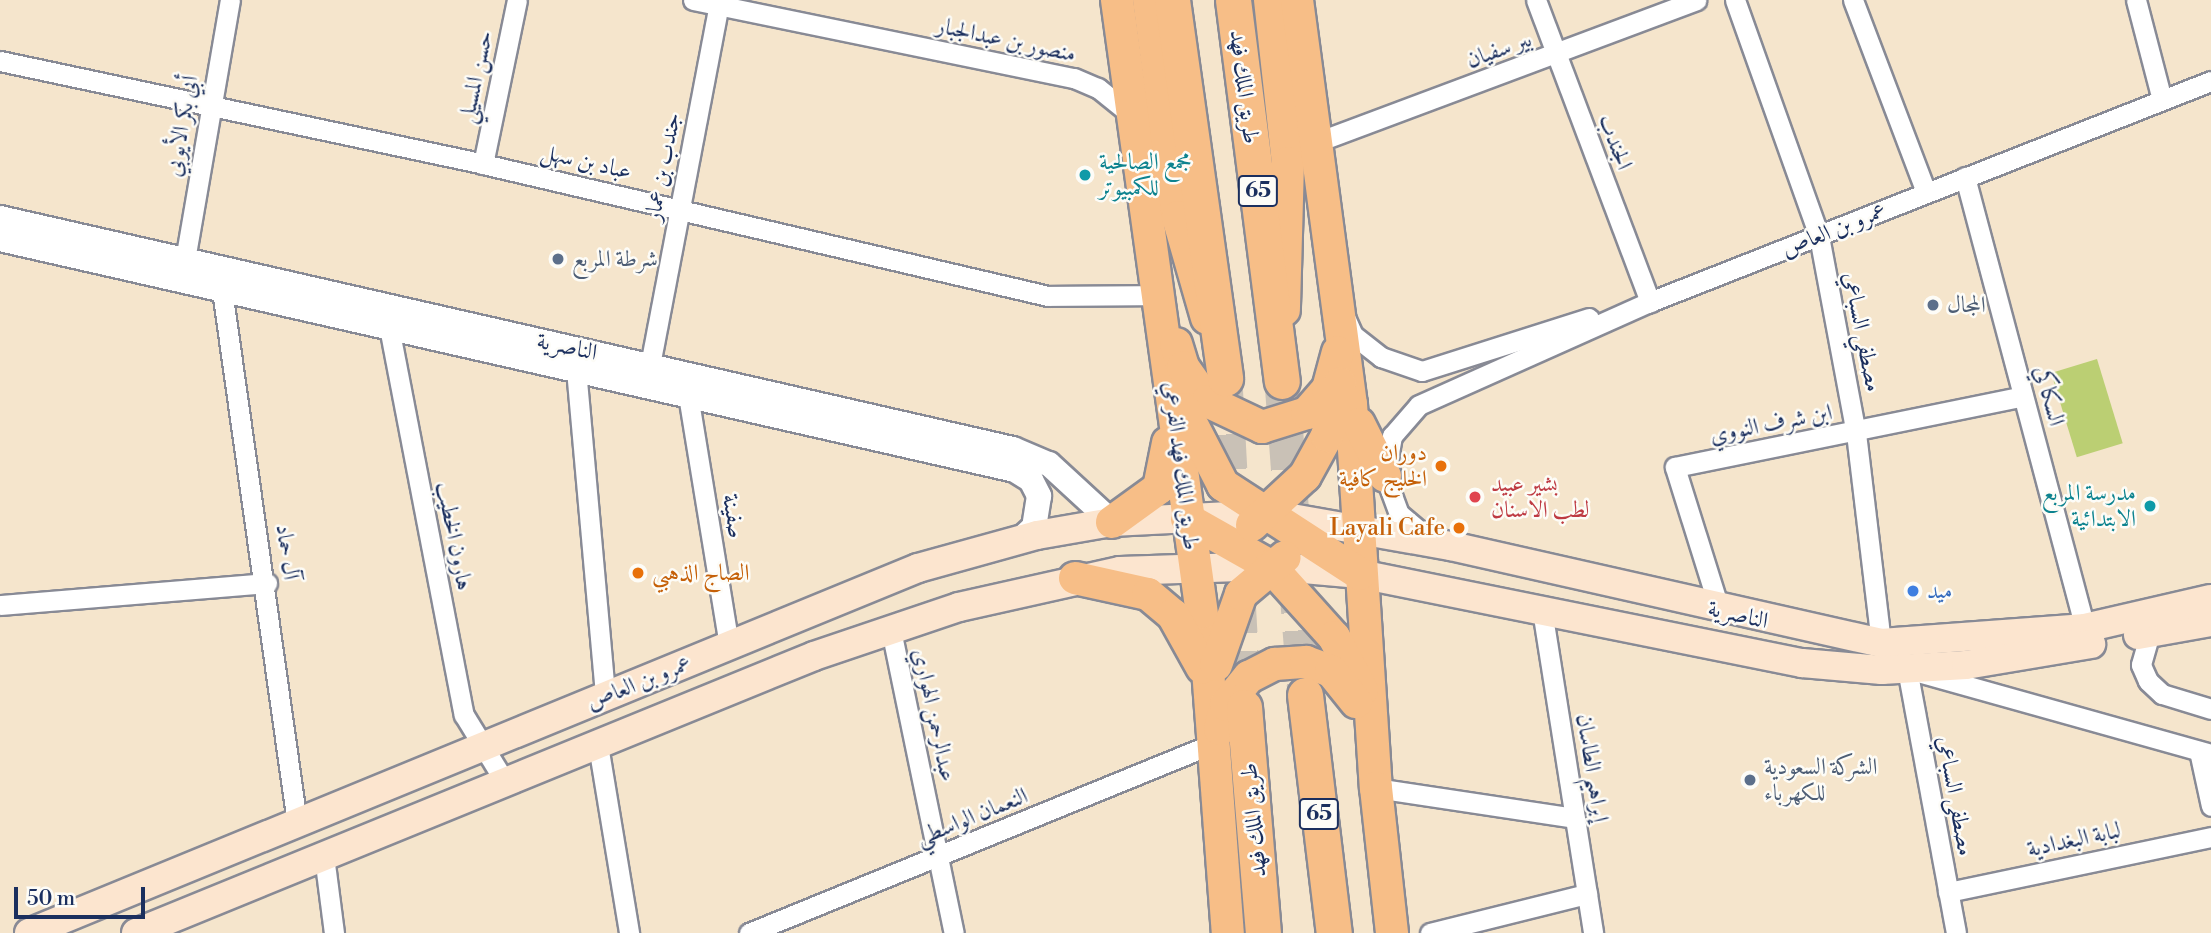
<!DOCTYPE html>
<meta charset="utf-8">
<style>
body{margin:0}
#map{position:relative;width:2211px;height:933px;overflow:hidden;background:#f5e5cc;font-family:"Libre Bodoni",Amiri,serif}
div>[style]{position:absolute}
.green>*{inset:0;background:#bbcf73;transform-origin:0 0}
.motorway-tunnel>*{height:35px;margin-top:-17.5px;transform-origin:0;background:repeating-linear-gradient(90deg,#c9c1b6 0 35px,transparent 0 53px)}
.roads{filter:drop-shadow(2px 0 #888a95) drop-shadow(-2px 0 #888a95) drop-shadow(0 2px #888a95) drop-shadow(0 -2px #888a95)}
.minor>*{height:19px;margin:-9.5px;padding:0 9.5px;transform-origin:9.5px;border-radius:9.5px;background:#fff}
.tertiary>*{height:24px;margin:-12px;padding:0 12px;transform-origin:12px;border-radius:12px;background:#fff}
.secondary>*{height:28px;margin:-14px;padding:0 14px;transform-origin:14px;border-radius:14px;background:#fce5cf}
.primary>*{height:32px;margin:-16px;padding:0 16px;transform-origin:16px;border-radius:16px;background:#f7be87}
.motorway>*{height:35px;margin:-17.5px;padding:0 17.5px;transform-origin:17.5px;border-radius:17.5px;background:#f7be87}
.dots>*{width:19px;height:19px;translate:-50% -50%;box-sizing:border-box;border:4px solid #fdfcf7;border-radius:50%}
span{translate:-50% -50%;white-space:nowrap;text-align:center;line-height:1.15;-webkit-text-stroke:5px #fdfcf7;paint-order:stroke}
.shield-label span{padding:2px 5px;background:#fdfcf7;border:2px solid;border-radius:5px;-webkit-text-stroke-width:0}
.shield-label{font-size:21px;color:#1b2f5e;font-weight:700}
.street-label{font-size:23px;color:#1b2f5e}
.culture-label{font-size:23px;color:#0d838f}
.left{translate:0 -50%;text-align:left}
.right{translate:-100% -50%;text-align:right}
.service-label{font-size:23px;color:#4e5e75}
.food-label{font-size:23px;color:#c56008}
.health-label{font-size:23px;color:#be3a42}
.shop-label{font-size:23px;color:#366cbe}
.scale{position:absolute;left:14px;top:887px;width:131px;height:32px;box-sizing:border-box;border:4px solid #1b2f5e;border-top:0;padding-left:9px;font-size:21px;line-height:24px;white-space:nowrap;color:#1b2f5e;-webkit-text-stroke:5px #fdfcf7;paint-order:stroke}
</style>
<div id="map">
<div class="green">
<i style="left:2097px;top:359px;width:88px;height:48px;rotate:73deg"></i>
</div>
<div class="motorway-tunnel">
<i style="left:1225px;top:381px;width:129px;rotate:86.9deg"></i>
<i style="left:1282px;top:381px;width:136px;rotate:85.8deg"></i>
<i style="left:1296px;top:577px;width:118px;rotate:85.6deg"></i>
<i style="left:1238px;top:598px;width:109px;rotate:86.8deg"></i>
</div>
<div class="roads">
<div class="minor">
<i style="left:693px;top:0;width:389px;rotate:11.6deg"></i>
<i style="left:1074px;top:78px;width:26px;rotate:23deg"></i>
<i style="left:1098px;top:88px;width:46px;rotate:38.9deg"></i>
<i style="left:1536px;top:0;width:323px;rotate:69.3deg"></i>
<i style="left:1735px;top:0;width:251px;rotate:70.4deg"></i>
<i style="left:1819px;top:236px;width:200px;rotate:79.4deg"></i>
<i style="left:1856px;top:433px;width:211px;rotate:83.2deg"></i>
<i style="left:1853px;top:0;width:205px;rotate:69.2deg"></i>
<i style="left:2136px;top:0;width:103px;rotate:75.4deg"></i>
<i style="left:0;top:61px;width:494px;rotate:12deg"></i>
<i style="left:483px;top:164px;width:580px;rotate:13.15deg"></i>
<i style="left:1048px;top:296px;width:114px;rotate:-0.5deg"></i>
<i style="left:1317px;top:142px;width:405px;rotate:-20.5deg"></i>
<i style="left:483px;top:164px;width:167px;rotate:-78.3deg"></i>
<i style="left:1965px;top:177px;width:467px;rotate:75.1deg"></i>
<i style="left:185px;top:260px;width:264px;rotate:-80.2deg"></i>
<i style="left:222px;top:290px;width:538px;rotate:81.99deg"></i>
<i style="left:1345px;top:317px;width:20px;rotate:66deg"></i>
<i style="left:1353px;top:335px;width:36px;rotate:38deg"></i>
<i style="left:1381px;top:357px;width:43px;rotate:18.9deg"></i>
<i style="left:1422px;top:371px;width:175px;rotate:-17.6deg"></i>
<i style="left:389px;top:327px;width:395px;rotate:79.1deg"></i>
<i style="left:464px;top:715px;width:79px;rotate:58.5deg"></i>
<i style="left:576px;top:369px;width:329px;rotate:84.9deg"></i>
<i style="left:647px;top:381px;width:388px;rotate:-79.2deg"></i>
<i style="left:688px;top:395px;width:254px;rotate:80.7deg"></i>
<i style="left:1428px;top:538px;width:38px;rotate:-140deg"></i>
<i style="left:1399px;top:514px;width:40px;rotate:-110.2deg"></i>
<i style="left:1385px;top:476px;width:41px;rotate:-80.1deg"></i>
<i style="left:1392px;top:436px;width:41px;rotate:-48.9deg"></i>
<i style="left:1419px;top:405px;width:250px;rotate:-24.1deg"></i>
<i style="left:1647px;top:303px;width:606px;rotate:-21.49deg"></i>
<i style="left:0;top:605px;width:268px;rotate:-4.7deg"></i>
<i style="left:1542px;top:610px;width:327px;rotate:81deg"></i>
<i style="left:1720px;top:611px;width:151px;rotate:-107.4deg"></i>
<i style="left:1675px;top:467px;width:355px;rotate:-11.5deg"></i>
<i style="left:891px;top:630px;width:309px;rotate:78.3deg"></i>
<i style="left:2150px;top:633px;width:33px;rotate:106deg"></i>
<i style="left:2141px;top:665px;width:17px;rotate:66deg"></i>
<i style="left:2148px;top:681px;width:19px;rotate:43deg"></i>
<i style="left:2162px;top:694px;width:51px;rotate:17deg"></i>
<i style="left:598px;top:745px;width:191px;rotate:80.6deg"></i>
<i style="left:2199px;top:751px;width:56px;rotate:77.7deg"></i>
<i style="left:1376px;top:788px;width:201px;rotate:8.6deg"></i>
<i style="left:324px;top:856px;width:78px;rotate:82.6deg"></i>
<i style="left:1948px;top:892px;width:269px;rotate:-11.8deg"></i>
<i style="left:749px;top:933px;width:500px;rotate:-22.21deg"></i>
<i style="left:1430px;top:933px;width:162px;rotate:-14deg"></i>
<i style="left:1956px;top:933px;width:269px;rotate:-100.5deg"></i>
<i style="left:1907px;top:669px;width:316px;rotate:15.6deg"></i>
</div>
<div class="tertiary">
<i style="left:0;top:218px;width:1039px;rotate:12.85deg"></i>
<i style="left:1013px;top:449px;width:39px;rotate:23deg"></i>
<i style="left:1049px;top:464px;width:86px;rotate:42.6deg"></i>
<i style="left:0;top:239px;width:1041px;rotate:12.82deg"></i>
<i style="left:1015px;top:470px;width:19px;rotate:32deg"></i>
<i style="left:1031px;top:480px;width:18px;rotate:63deg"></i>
<i style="left:1039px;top:496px;width:31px;rotate:99deg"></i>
<i style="left:1034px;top:527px;width:18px;rotate:137deg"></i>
</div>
<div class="secondary">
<i style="left:2138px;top:635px;width:74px;rotate:-10.1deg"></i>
<i style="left:29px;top:933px;width:961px;rotate:-22.32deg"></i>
<i style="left:918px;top:568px;width:123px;rotate:-15.5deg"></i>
<i style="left:1037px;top:535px;width:76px;rotate:-9.8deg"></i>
<i style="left:1112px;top:522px;width:157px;rotate:-2.9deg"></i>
<i style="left:1269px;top:514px;width:185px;rotate:10deg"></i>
<i style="left:1451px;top:546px;width:441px;rotate:12.7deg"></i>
<i style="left:1881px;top:643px;width:205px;rotate:-4.2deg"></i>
<i style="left:2085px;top:628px;width:129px;rotate:-13deg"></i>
<i style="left:136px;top:933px;width:732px;rotate:-22.22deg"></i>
<i style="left:814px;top:656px;width:153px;rotate:-18.7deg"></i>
<i style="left:959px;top:607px;width:165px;rotate:-12.6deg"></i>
<i style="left:1120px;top:571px;width:150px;rotate:-1.9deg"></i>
<i style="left:1270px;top:566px;width:90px;rotate:5.1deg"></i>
<i style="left:1360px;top:574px;width:451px;rotate:11.4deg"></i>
<i style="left:1802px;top:663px;width:80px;rotate:5deg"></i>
<i style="left:1882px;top:670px;width:84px;rotate:-3.4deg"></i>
<i style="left:1966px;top:665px;width:127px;rotate:-9.5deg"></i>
</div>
<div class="primary">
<i style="left:1117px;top:0;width:649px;rotate:82.12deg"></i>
<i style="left:1206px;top:643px;width:291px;rotate:85.7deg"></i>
<i style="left:1149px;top:0;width:219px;rotate:82.4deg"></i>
<i style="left:1178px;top:217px;width:105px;rotate:74deg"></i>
<i style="left:1270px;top:0;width:164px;rotate:83.7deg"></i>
<i style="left:1288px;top:163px;width:147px;rotate:91.6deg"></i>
<i style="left:1297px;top:0;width:408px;rotate:82.4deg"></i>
<i style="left:1351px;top:404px;width:385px;rotate:86.3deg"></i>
<i style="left:1376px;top:788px;width:146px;rotate:83.7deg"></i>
<i style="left:1176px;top:344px;width:24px;rotate:73deg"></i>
<i style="left:1183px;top:367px;width:42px;rotate:54.8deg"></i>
<i style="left:1207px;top:401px;width:61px;rotate:25.3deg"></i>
<i style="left:1262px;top:427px;width:47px;rotate:-17.3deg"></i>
<i style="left:1307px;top:413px;width:32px;rotate:-49deg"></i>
<i style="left:1328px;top:389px;width:38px;rotate:-75deg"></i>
<i style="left:1184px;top:409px;width:85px;rotate:62.8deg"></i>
<i style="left:1223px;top:485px;width:163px;rotate:33deg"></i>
<i style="left:1359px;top:424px;width:58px;rotate:63.4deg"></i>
<i style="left:1187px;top:519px;width:95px;rotate:29.5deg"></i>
<i style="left:1270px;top:566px;width:96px;rotate:48deg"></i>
<i style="left:1334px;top:637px;width:60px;rotate:62.2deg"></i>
<i style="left:1112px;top:522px;width:58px;rotate:-35.9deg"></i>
<i style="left:1159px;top:488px;width:46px;rotate:-78.7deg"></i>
<i style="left:1252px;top:525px;width:72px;rotate:-42.8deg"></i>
<i style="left:1305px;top:476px;width:46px;rotate:-61.2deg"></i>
<i style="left:1327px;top:436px;width:54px;rotate:-76deg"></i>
<i style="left:1075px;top:578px;width:75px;rotate:12.4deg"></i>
<i style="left:1148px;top:594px;width:33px;rotate:40deg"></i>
<i style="left:1173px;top:615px;width:60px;rotate:60.9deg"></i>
<i style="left:1216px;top:665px;width:75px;rotate:-70.6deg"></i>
<i style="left:1241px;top:594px;width:57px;rotate:-40.1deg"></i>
<i style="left:1220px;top:729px;width:25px;rotate:-76deg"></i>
<i style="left:1226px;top:705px;width:36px;rotate:-51deg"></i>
<i style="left:1249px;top:677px;width:29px;rotate:-27deg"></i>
<i style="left:1275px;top:664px;width:31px;rotate:-4deg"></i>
<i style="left:1306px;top:662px;width:27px;rotate:20deg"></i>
<i style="left:1331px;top:671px;width:40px;rotate:51deg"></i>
</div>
<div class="motorway">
<i style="left:1172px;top:0;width:382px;rotate:82deg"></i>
<i style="left:1233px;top:0;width:384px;rotate:82.7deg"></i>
<i style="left:1305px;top:695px;width:240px;rotate:83.1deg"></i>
<i style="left:1244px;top:707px;width:227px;rotate:85.2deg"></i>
</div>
</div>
<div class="dots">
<i style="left:1085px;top:175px;background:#0f9aa8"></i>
<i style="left:558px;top:259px;background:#5c6f8a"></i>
<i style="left:1933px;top:305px;background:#5c6f8a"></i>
<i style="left:1441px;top:466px;background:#e8710a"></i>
<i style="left:1475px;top:497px;background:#e0444e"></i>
<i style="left:2150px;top:506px;background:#0f9aa8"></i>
<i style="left:1459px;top:528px;background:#e8710a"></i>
<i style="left:638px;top:573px;background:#e8710a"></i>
<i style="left:1913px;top:591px;background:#3f7fe0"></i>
<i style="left:1750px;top:780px;background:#5c6f8a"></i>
</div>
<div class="shield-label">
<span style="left:1258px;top:191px">65</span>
<span style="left:1319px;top:814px">65</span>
</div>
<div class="street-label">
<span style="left:1006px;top:40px;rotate:12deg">منصور بن عبدالجبار</span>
<span style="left:1499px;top:50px;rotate:-20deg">بير سفيان</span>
<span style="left:476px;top:77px;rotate:-78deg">حسن المسيلي</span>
<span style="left:1244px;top:87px;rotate:83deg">طريق الملك فهد</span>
<span style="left:182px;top:126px;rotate:-80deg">أبي بكر الأيوبي</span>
<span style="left:1615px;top:142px;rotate:69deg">الجندب</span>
<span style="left:586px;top:162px;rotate:13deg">عباد بن سهل</span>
<span style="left:663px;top:167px;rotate:-79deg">جندب بن عمار</span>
<span style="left:1834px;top:230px;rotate:-22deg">عمرو بن العاص</span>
<span style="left:1862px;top:332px;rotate:79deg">مصطفي السباعي</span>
<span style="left:567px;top:347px;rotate:12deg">الناصرية</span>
<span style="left:2049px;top:396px;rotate:75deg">السكاكي</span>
<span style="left:1771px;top:424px;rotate:-11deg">ابن شرف النووي</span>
<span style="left:1181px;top:466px;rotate:83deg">طريق الملك فهد الفرعي</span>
<span style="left:733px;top:516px;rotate:81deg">صفينة</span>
<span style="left:454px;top:536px;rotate:79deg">هارون الخطيب</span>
<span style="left:287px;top:552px;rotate:82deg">آل حماد</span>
<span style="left:1738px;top:615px;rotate:13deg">الناصرية</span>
<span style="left:639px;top:683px;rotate:-22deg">عمرو بن العاص</span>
<span style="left:934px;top:715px;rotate:78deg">عبدالرحمن الهواري</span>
<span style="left:1592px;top:768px;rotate:81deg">إبراهيم الطاسان</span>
<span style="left:1955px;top:796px;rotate:80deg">مصطفى السباعي</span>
<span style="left:972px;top:817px;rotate:-22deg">النعمان الواسطي</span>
<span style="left:1254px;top:820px;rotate:-95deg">طريق الملك فهد</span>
<span style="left:2074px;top:840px;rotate:-12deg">لبابة البغدادية</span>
</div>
<div class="culture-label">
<span class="left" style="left:1099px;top:175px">مجمع الصالحية<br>للكمبيوتر</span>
<span class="right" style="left:2136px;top:506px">مدرسة المربع<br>الابتدائية</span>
</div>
<div class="service-label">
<span class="left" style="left:572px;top:259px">شرطة المربع</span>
<span class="left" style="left:1947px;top:305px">المجال</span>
<span class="left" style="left:1764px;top:780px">الشركة السعودية<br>للكهرباء</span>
</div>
<div class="food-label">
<span class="right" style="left:1427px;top:466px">دوران<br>الخليج كافية</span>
<span class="right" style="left:1445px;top:528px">Layali Cafe</span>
<span class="left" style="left:652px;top:573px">الصاج الذهبي</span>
</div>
<div class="health-label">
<span class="left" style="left:1491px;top:497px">بشير عبيد<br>لطب الاسنان</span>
</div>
<div class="shop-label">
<span class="left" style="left:1927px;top:591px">ميد</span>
</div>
<div class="scale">50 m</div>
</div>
